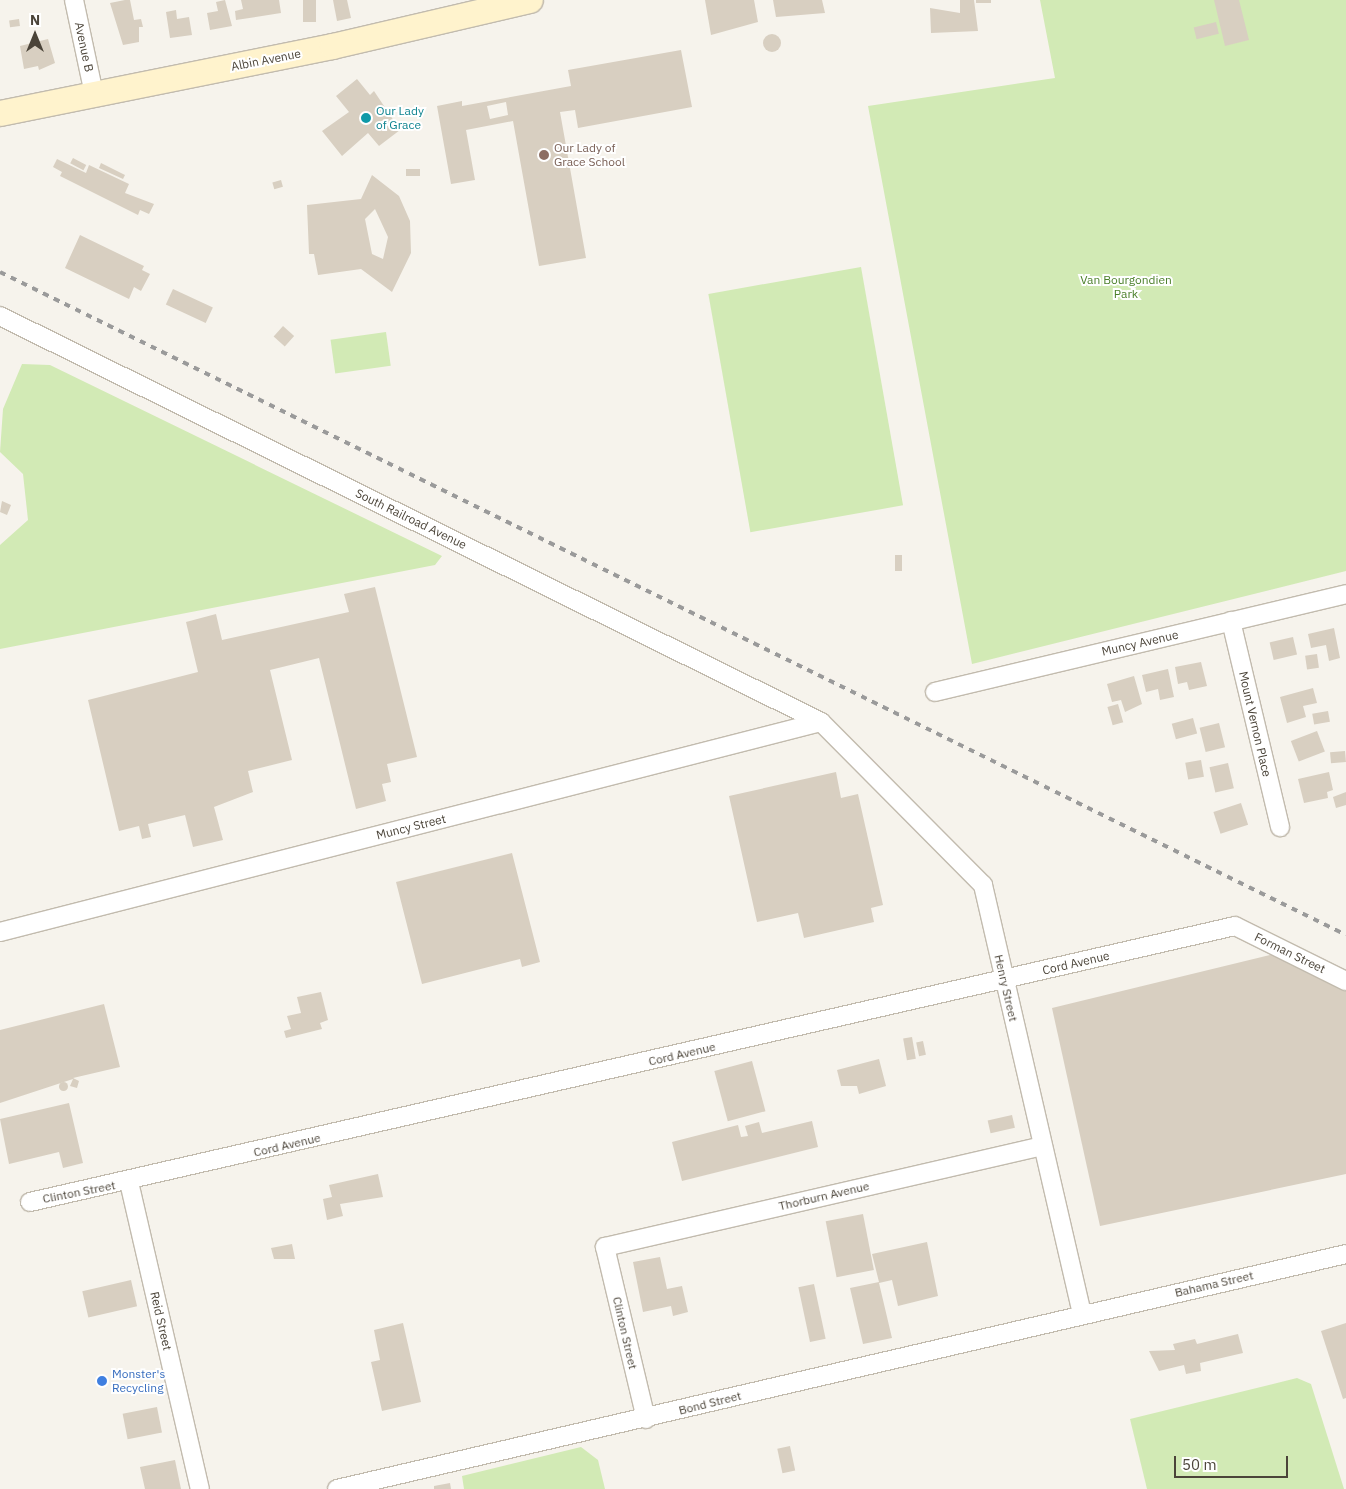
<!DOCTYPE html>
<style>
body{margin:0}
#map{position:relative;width:1346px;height:1489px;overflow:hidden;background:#f6f3ec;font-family:"IBM Plex Sans",sans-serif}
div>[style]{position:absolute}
.green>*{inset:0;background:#d2eab5;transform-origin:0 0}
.building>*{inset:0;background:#d8cfc1;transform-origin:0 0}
.round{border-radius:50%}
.roads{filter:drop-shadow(1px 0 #c2bbae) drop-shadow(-1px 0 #c2bbae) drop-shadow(0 1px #c2bbae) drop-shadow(0 -1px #c2bbae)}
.street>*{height:18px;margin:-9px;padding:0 9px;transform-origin:9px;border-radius:9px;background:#fff}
.secondary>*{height:25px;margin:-12.5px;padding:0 12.5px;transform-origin:12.5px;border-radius:12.5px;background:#fff3cd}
.rail>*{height:4px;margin-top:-2px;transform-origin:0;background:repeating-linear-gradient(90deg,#9a9a9a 0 6px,transparent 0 12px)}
.dots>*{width:14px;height:14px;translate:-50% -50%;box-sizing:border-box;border:2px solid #fff;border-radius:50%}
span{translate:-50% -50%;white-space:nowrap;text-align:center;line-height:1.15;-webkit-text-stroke:4px #fff;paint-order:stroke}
.street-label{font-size:12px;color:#4b4439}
.culture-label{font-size:12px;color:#0d838f}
.left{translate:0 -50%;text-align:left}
.education-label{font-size:12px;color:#785e54}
.park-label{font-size:12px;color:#4a7f2a}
.shop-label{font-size:12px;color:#366cbe}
.north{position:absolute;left:10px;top:10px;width:50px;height:50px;-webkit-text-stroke:4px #fff;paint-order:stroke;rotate:0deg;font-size:14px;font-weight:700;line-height:20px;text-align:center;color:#4b4439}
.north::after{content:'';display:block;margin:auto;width:18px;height:22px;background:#4b4439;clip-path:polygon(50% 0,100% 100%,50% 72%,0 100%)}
.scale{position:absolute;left:1174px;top:1456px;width:114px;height:22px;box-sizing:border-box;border:2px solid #4b4439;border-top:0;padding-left:6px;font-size:15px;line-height:18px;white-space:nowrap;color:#4b4439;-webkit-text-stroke:4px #fff;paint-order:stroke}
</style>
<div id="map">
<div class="green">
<i style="clip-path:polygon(1040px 0,1346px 0,1346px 571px,972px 664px,868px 106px,1055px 78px)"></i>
<i style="left:861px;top:267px;width:242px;height:155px;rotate:80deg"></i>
<i style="left:386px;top:332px;width:34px;height:56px;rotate:82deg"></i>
<i style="clip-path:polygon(22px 364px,50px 365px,442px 556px,435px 565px,0 649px,0 545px,28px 520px,23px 474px,0 452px,3px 409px)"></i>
<i style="clip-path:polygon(1297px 1378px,1311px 1384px,1344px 1489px,1147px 1489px,1130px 1419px)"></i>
<i style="clip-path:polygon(581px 1447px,598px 1460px,605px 1489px,464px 1489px,462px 1476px)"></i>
</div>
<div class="building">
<i style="clip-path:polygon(125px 0,130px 0,134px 20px,141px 19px,143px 27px,139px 27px,139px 42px,123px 45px,110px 3px)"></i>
<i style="clip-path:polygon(225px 0,232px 26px,210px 30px,207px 13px,218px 11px,216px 2px)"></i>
<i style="clip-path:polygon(241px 0,279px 0,281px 13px,236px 20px,235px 11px,243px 9px)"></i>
<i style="left:303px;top:0;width:13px;height:22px"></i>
<i style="clip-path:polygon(333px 0,347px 0,351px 18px,337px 21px)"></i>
<i style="clip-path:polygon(705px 0,754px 0,758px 22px,711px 35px)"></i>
<i style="clip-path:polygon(773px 0,822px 0,825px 13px,776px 17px)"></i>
<i style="clip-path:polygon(960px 0,974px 0,978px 31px,931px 33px,930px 8px,960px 13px)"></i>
<i style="left:976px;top:0;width:15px;height:3px"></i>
<i style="clip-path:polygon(1214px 0,1239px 0,1249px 40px,1225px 46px)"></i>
<i style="clip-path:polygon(176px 10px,177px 19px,189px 17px,192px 35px,170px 38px,166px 12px)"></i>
<i style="left:19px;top:19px;width:7px;height:10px;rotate:82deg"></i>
<i style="left:1216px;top:22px;width:12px;height:23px;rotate:76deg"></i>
<i class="round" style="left:763px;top:34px;width:18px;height:18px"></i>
<i style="clip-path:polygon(48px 39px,55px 63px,39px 70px,38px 66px,24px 69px,20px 46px)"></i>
<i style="clip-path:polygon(evenodd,681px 50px,692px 107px,578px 128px,575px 110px,560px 112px,586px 258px,539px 266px,513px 121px,466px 130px,475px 180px,451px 184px,437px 106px,462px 101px,462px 106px,571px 86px,568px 70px,681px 50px,506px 102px,508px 115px,490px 119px,487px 106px,506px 102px)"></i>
<i style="clip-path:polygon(357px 79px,370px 95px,374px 91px,400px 130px,379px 146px,368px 133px,342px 156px,322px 131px,349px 112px,336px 96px)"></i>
<i style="left:73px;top:158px;width:15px;height:6px;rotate:28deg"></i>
<i style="clip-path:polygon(57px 159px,86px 173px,89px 165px,129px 184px,125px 193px,154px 204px,149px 214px,140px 210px,138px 215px,60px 176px,62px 172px,53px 167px)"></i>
<i style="clip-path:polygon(101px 163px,125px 175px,123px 179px,99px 168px)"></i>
<i style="left:420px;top:169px;width:7px;height:14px;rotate:90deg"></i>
<i style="clip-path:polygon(evenodd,372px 175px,399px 196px,410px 221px,411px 253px,392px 292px,361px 269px,318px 275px,314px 254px,309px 254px,307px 205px,361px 199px,372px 175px,375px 209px,388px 237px,383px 259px,372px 254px,365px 219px,375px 209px)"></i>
<i style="left:281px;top:180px;width:7px;height:9px;rotate:74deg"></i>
<i style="clip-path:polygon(80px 235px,144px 266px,142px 270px,150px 274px,141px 291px,134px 287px,129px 299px,65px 268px)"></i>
<i style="left:173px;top:289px;width:44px;height:17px;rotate:25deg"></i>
<i style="left:283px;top:326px;width:15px;height:14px;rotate:42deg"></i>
<i style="clip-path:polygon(2px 501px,11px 505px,7px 515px,0 512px)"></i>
<i style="left:895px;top:555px;width:7px;height:16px"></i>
<i style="clip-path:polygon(375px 587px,417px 757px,387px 764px,391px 782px,382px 784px,386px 801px,356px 809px,319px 658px,270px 670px,292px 760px,248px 771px,253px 792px,214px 807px,223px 840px,193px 847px,185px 815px,148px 824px,151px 837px,142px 839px,139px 826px,119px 831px,88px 700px,198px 672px,186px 622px,216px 614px,222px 640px,349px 612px,344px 594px)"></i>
<i style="clip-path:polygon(1334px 628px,1340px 658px,1329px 661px,1326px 645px,1311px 648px,1308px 634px)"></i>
<i style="left:1293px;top:637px;width:18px;height:24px;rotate:77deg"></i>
<i style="left:1317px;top:654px;width:14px;height:12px;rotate:82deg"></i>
<i style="clip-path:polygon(1201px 662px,1207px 686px,1189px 690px,1187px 682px,1178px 684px,1175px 667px)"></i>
<i style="clip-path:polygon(1168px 669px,1174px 697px,1160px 700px,1158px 689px,1146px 692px,1142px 675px)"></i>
<i style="clip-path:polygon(1134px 676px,1142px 704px,1125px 712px,1121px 700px,1112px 702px,1107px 684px)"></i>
<i style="clip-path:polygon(1313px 688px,1317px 703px,1303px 706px,1306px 717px,1287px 723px,1280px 697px)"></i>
<i style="left:1118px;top:704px;width:19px;height:11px;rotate:74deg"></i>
<i style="left:1328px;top:711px;width:11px;height:16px;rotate:80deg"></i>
<i style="left:1193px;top:718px;width:16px;height:22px;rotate:75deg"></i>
<i style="left:1219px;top:723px;width:25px;height:20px;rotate:76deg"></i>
<i style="left:1317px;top:731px;width:22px;height:28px;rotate:69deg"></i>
<i style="left:1345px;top:751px;width:11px;height:15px;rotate:85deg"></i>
<i style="left:1201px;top:760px;width:17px;height:16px;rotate:80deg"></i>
<i style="left:1228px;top:763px;width:26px;height:19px;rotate:77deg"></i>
<i style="clip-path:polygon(836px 772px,841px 798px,858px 794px,883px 905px,871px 908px,874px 922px,804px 938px,798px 913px,757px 922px,729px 796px)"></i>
<i style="clip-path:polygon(1329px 772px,1333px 790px,1327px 792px,1328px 798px,1304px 803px,1298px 779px)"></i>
<i style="clip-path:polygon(1346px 792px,1346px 805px,1336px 808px,1333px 797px)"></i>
<i style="left:1241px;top:803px;width:23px;height:29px;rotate:72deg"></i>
<i style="clip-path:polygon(512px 853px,540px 962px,522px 967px,520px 959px,422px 984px,396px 882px)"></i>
<i style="clip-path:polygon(1274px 954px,1346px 990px,1346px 1174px,1100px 1226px,1052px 1008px)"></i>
<i style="clip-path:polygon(321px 992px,328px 1020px,320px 1023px,322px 1029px,286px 1038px,284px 1031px,291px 1029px,287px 1016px,301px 1013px,297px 997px)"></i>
<i style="clip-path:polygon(104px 1004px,120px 1067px,73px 1078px,79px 1081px,77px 1088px,70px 1086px,73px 1079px,0 1103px,0 1030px)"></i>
<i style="left:912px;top:1037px;width:22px;height:9px;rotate:80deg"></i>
<i style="left:923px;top:1041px;width:14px;height:7px;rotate:78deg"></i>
<i style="clip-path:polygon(879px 1059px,886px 1086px,859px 1094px,857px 1086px,841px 1086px,837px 1070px)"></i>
<i style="left:752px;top:1061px;width:52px;height:39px;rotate:75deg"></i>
<i class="round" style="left:58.5px;top:1081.5px;width:9px;height:9px"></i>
<i style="clip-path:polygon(69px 1103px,83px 1163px,63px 1168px,59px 1152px,9px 1164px,0 1119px)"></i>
<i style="left:1012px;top:1115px;width:13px;height:25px;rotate:77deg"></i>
<i style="clip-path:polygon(812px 1121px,818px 1147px,682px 1181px,672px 1142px,738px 1125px,741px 1137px,748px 1136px,745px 1126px,759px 1122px,762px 1133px)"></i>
<i style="clip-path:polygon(378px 1174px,383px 1197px,340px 1204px,343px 1216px,327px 1220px,323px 1199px,332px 1197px,329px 1185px)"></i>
<i style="left:863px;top:1214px;width:57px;height:38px;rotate:79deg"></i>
<i style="clip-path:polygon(927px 1242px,938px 1296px,898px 1306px,892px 1280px,879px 1283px,892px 1338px,863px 1344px,850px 1288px,879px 1282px,872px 1254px)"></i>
<i style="clip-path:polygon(292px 1244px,295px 1259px,274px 1259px,271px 1248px)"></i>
<i style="clip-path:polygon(660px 1257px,667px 1289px,682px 1286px,688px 1312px,673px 1316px,671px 1306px,643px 1312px,633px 1262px)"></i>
<i style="left:131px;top:1280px;width:27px;height:50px;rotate:77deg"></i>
<i style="left:814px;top:1284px;width:56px;height:16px;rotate:78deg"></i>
<i style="clip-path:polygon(403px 1323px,421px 1402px,382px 1411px,371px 1362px,380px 1360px,374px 1330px)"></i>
<i style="clip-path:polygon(1346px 1323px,1346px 1398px,1343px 1399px,1321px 1331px)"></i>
<i style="clip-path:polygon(1238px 1334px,1243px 1353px,1200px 1363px,1201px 1371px,1186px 1374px,1184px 1365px,1159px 1371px,1149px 1351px,1175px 1350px,1173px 1344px,1195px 1339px,1197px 1344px)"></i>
<i style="left:157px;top:1407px;width:26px;height:35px;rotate:79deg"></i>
<i style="left:790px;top:1446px;width:25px;height:13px;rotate:78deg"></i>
<i style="clip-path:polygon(175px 1460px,181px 1489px,145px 1489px,140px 1467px)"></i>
<i style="clip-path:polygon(450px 1483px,451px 1489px,434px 1489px,434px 1486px)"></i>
</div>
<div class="roads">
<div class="street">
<i style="left:74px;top:0;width:96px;rotate:78deg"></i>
<i style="left:0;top:316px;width:916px;rotate:26.31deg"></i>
<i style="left:821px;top:722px;width:230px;rotate:45.2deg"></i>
<i style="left:983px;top:885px;width:440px;rotate:77deg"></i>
<i style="left:1231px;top:621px;width:212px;rotate:76.6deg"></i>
<i style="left:935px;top:692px;width:423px;rotate:-13.4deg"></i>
<i style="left:0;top:932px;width:847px;rotate:-14.35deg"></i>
<i style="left:129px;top:1182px;width:315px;rotate:77deg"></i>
<i style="left:30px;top:1202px;width:1236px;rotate:-12.9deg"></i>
<i style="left:1235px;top:926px;width:124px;rotate:26.4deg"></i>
<i style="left:646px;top:1419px;width:177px;rotate:-103.4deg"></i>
<i style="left:605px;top:1247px;width:449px;rotate:-13deg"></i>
<i style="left:337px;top:1489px;width:1036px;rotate:-13.11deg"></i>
</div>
<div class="secondary">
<i style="left:0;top:113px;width:339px;rotate:-11.4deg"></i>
<i style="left:332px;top:46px;width:203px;rotate:-13.1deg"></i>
</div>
</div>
<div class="rail">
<i style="left:0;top:272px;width:1500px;rotate:26.22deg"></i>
</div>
<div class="dots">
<i style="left:366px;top:118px;background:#0f9aa8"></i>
<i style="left:544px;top:155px;background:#8d6e63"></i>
<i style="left:102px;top:1381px;background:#3f7fe0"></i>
</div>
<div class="street-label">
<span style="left:84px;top:47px;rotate:78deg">Avenue B</span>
<span style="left:266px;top:60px;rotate:-11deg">Albin Avenue</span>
<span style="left:411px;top:519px;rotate:26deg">South Railroad Avenue</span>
<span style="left:1140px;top:643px;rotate:-13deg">Muncy Avenue</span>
<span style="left:1255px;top:724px;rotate:77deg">Mount Vernon Place</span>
<span style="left:411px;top:827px;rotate:-14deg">Muncy Street</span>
<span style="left:1290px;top:953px;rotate:26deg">Forman Street</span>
<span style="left:1076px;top:963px;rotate:-13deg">Cord Avenue</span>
<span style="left:1006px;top:988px;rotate:77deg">Henry Street</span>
<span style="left:682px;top:1054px;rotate:-13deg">Cord Avenue</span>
<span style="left:287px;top:1145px;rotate:-13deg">Cord Avenue</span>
<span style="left:79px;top:1192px;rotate:-11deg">Clinton Street</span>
<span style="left:824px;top:1196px;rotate:-13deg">Thorburn Avenue</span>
<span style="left:1214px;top:1284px;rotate:-13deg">Bahama Street</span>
<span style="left:161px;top:1321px;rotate:77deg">Reid Street</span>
<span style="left:625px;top:1333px;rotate:77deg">Clinton Street</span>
<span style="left:710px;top:1403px;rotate:-14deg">Bond Street</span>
</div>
<div class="culture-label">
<span class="left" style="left:376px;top:118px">Our Lady<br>of Grace</span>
</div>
<div class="education-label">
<span class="left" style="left:554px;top:155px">Our Lady of<br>Grace School</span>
</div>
<div class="park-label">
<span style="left:1126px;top:287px">Van Bourgondien<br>Park</span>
</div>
<div class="shop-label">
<span class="left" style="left:112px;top:1381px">Monster's<br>Recycling</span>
</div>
<div class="north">N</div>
<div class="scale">50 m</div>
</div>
